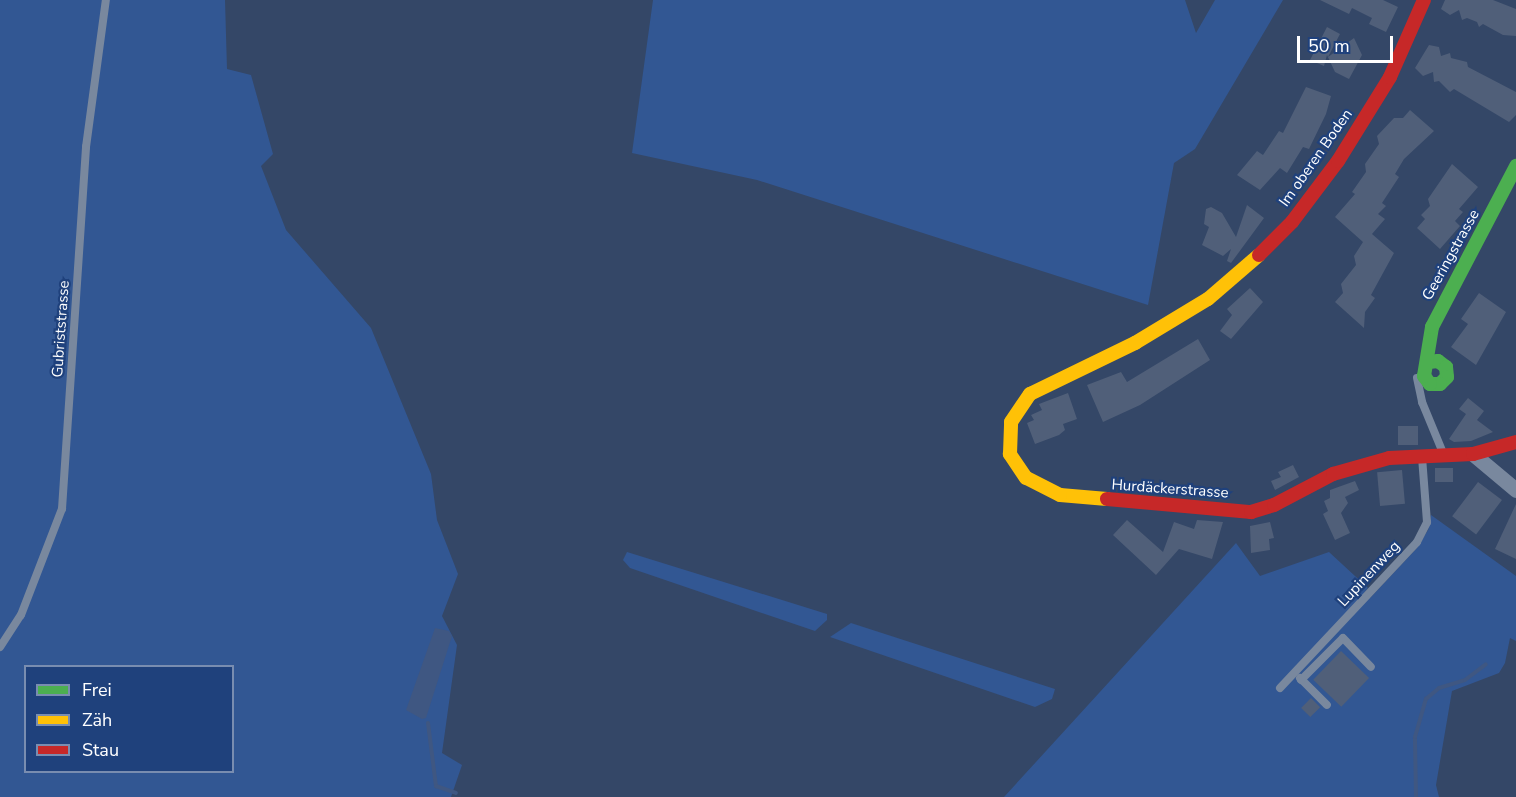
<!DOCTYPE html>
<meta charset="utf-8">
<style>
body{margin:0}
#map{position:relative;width:1516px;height:797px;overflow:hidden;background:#344767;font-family:"Nunito Sans",sans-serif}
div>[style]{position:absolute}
.green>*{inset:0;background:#325793}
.water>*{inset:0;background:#3f5782}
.stream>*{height:4px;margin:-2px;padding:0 2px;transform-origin:2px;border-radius:2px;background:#3f5782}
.building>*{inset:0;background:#505f79;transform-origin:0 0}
.lane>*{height:8px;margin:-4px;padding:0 4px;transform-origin:4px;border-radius:4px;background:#79889e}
.street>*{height:15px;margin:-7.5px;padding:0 7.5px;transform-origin:7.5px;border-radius:7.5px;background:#79889e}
.fast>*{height:14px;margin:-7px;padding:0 7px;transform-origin:7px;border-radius:7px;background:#4caf50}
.slow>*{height:14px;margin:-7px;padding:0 7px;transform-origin:7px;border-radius:7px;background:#ffc107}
.jam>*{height:14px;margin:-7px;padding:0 7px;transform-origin:7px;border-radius:7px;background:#c62828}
span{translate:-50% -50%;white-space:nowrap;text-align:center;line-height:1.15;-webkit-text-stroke:4.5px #1f417c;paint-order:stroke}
.street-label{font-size:15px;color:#fff}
.legend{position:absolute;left:24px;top:665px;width:210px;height:108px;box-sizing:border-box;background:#1f417c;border:2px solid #798db0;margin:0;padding:8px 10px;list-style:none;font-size:18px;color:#fff}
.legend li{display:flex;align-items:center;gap:12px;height:30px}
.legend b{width:30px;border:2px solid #798db0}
.scale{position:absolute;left:1297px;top:36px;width:96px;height:27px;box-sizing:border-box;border:3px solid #fff;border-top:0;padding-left:8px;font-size:18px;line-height:21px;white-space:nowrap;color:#fff;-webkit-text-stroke:4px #1f417c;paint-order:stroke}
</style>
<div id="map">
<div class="green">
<i style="clip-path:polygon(evenodd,0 0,225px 0,227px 69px,251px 75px,273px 154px,261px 166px,286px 230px,371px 328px,431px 474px,437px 520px,458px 574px,442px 616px,457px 645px,442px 753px,462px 765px,451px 797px,0 797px,0 0,26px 666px,232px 666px,232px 772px,26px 772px,26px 666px)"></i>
<i style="clip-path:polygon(653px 0,1185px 0,1196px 33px,1215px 0,1283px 0,1195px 149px,1174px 163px,1148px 305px,757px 180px,632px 153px)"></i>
<i style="clip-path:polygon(1431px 515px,1516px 576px,1516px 641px,1510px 638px,1505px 663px,1499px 673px,1452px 691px,1436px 785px,1439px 797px,1004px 797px,1236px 543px,1260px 576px,1329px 552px,1368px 588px,1364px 593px,1370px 598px,1417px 548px,1428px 530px)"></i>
<i style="clip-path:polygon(627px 552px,827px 614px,827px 620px,815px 631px,630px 568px,623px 560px)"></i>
<i style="clip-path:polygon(851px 623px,1055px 689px,1052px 699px,1035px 707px,830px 637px)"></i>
</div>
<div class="water">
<i style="clip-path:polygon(435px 628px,449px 631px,452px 636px,426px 718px,422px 719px,406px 710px)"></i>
</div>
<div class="stream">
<i style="left:428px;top:723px;width:64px;rotate:82.8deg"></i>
<i style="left:436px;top:786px;width:21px;rotate:19deg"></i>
<i style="left:1416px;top:797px;width:60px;rotate:-91deg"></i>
<i style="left:1415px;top:737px;width:40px;rotate:-74deg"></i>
<i style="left:1426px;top:699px;width:17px;rotate:-40deg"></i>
<i style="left:1439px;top:688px;width:27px;rotate:-17deg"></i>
<i style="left:1465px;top:680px;width:26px;rotate:-37deg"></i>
</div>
<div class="building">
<i style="clip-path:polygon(1320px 0,1383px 0,1398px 7px,1386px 32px,1369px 24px,1372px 18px,1352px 8px,1349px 14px)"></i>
<i style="clip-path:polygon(1445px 0,1493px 0,1516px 9px,1516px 36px,1503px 35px,1483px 24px,1479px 27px,1477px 22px,1467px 18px,1462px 20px,1459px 10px,1450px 15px,1441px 9px)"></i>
<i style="clip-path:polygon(1327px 27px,1340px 34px,1328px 57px,1354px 38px,1362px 55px,1349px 79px,1335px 72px,1327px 55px,1324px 66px,1310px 60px)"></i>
<i style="clip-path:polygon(1429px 45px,1439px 47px,1441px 56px,1450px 53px,1451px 58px,1467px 62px,1468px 67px,1516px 92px,1516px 115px,1509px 122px,1454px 89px,1450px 92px,1439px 81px,1434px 82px,1433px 72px,1423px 76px,1415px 68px)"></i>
<i style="clip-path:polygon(1306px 87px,1331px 96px,1326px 114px,1309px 149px,1303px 147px,1287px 173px,1280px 168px,1260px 190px,1237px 175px,1257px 151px,1263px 155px,1279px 131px,1283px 133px)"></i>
<i style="clip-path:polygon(1410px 110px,1434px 131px,1404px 159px,1395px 174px,1399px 177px,1382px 203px,1386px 206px,1378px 214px,1385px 219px,1372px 234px,1394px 253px,1371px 295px,1375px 298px,1365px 312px,1364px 328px,1335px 302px,1343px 293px,1341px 284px,1356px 265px,1354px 256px,1363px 242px,1335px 217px,1355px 194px,1352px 192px,1366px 172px,1365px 164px,1379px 144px,1377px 136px,1394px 118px,1403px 118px)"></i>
<i style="clip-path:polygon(1452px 164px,1478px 187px,1459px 209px,1463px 212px,1455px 221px,1460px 226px,1440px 249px,1417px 228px,1425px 219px,1421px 215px,1430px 206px,1428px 199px)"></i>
<i style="clip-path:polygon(1247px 205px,1264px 218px,1231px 263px,1227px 261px,1231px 249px,1223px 256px,1202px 245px,1209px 227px,1204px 224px,1206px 209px,1211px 207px,1222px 213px,1236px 237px)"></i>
<i style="clip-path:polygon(1250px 288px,1263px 302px,1231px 339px,1220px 331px,1232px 315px,1227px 309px)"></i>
<i style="clip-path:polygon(1479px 293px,1506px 312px,1476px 365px,1451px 347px,1468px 324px,1461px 319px)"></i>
<i style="clip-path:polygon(1198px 339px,1210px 360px,1140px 405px,1103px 422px,1087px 385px,1121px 372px,1127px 382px)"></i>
<i style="clip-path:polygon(1068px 393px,1077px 419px,1063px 424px,1065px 430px,1059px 435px,1035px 444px,1027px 423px,1034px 420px,1031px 415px,1042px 410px,1039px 404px)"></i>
<i style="clip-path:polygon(1468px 398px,1484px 411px,1477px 420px,1493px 432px,1471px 441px,1454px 442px,1449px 439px,1466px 414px,1459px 409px)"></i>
<i style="left:1398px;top:426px;width:20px;height:19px"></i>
<i style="clip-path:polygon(1293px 465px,1299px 477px,1275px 490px,1271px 481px,1281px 477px,1278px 472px)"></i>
<i style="left:1453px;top:468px;width:14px;height:18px;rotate:90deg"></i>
<i style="left:1402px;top:470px;width:34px;height:25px;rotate:85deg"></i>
<i style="clip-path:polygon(1355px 481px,1359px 490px,1345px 497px,1348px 503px,1341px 513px,1350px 533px,1335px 540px,1323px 514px,1328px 511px,1324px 501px,1330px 498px,1330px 490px)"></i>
<i style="left:1478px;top:482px;width:30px;height:43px;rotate:37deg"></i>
<i style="clip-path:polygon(1516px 504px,1516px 559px,1495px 549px)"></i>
<i style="clip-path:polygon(1127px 520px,1163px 552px,1174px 522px,1194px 529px,1197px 520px,1223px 522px,1212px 559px,1179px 549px,1156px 575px,1113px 535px)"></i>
<i style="clip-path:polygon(1270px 522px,1274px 538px,1269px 539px,1270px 550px,1251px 553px,1250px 526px)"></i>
<i style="left:1341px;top:651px;width:39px;height:40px;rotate:44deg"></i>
<i style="left:1311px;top:698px;width:13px;height:14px;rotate:45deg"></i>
</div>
<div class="lane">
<i style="left:1417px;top:378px;width:25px;rotate:78deg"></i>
<i style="left:1422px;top:402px;width:55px;rotate:67.6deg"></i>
<i style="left:0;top:647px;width:38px;rotate:-57deg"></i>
<i style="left:21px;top:615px;width:114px;rotate:-68.9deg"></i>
<i style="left:62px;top:509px;width:363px;rotate:-86.2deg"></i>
<i style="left:86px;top:147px;width:148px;rotate:-82.3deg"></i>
<i style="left:1300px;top:678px;width:38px;rotate:45deg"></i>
<i style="left:1301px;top:680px;width:59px;rotate:-45deg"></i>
<i style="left:1343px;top:638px;width:40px;rotate:46deg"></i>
<i style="left:1280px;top:688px;width:200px;rotate:-46.8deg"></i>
<i style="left:1417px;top:542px;width:22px;rotate:-63deg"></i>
<i style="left:1427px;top:522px;width:65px;rotate:-94.4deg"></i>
</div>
<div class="street">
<i style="left:1473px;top:454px;width:56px;rotate:39.9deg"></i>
</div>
<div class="fast">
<i style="left:1429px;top:362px;width:9px;rotate:-6deg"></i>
<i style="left:1438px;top:361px;width:10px;rotate:37deg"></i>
<i style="left:1446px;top:367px;width:10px;rotate:84deg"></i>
<i style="left:1447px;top:377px;width:10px;rotate:135deg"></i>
<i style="left:1440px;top:384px;width:10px;rotate:180deg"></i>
<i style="left:1430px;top:384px;width:10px;rotate:-127deg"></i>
<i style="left:1424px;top:376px;width:50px;rotate:-80.7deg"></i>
<i style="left:1432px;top:327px;width:182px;rotate:-62.4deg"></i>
</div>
<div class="slow">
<i style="left:1107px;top:499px;width:47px;rotate:-175.1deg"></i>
<i style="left:1060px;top:495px;width:38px;rotate:-153deg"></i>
<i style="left:1026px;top:478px;width:29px;rotate:-124deg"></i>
<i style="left:1010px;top:454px;width:32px;rotate:-88deg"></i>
<i style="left:1011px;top:422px;width:34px;rotate:-56deg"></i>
<i style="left:1030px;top:394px;width:117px;rotate:-25.9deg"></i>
<i style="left:1135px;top:343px;width:85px;rotate:-31.1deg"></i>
<i style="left:1208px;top:299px;width:67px;rotate:-40.8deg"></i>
</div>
<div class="jam">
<i style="left:1259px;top:255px;width:47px;rotate:-45deg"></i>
<i style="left:1292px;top:222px;width:76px;rotate:-53deg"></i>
<i style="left:1338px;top:161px;width:99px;rotate:-58.2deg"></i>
<i style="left:1390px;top:77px;width:84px;rotate:-66.2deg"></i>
<i style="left:1107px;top:499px;width:145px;rotate:5.2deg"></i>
<i style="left:1251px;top:512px;width:24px;rotate:-17deg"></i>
<i style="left:1274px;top:505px;width:67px;rotate:-27.7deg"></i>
<i style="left:1333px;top:474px;width:58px;rotate:-15.9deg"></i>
<i style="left:1389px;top:458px;width:84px;rotate:-2.7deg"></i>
<i style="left:1473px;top:454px;width:45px;rotate:-15.6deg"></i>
</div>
<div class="street-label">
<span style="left:1316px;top:158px;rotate:-55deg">Im oberen Boden</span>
<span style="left:1451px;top:255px;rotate:-61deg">Geeringstrasse</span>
<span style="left:61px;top:329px;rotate:-86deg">Gubriststrasse</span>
<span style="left:1170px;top:489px;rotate:4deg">Hurdäckerstrasse</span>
<span style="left:1369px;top:574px;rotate:-47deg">Lupinenweg</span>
</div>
<ul class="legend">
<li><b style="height:8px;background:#4caf50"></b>Frei</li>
<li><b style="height:8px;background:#ffc107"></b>Zäh</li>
<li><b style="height:8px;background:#c62828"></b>Stau</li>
</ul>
<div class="scale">50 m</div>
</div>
